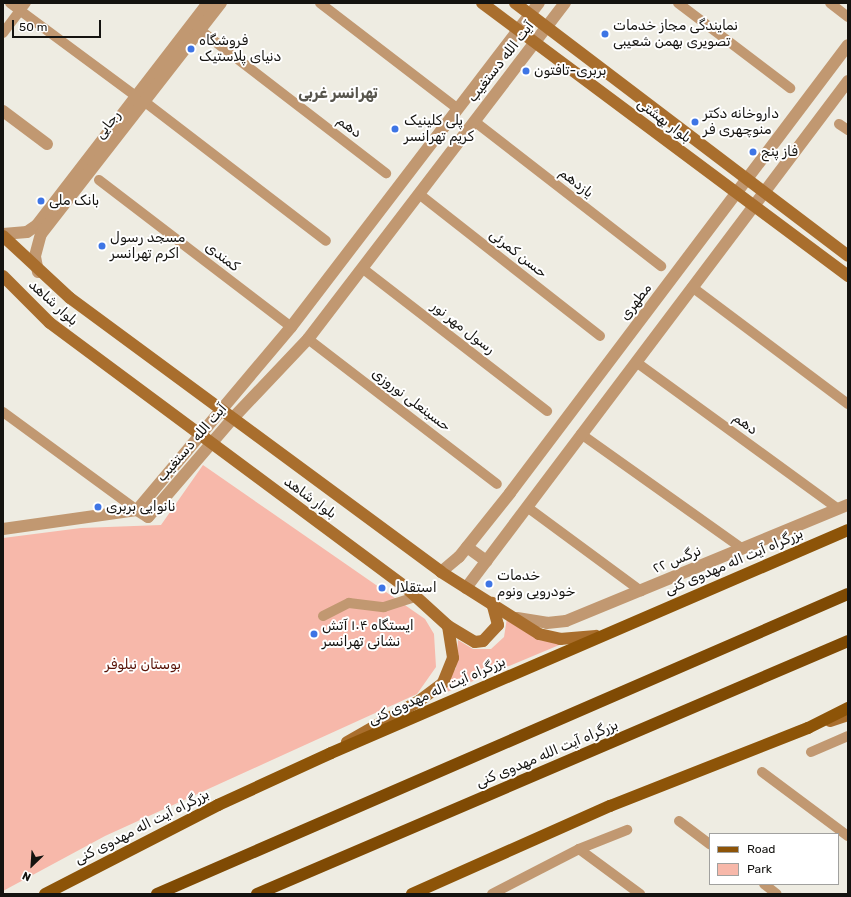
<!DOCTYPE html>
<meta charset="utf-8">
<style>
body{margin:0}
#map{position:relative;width:851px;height:897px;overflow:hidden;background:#eeece2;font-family:Rubik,Vazirmatn,sans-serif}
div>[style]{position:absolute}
.green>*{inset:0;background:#f7b8aa}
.minor>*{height:10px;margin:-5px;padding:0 5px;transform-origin:5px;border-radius:5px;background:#c19871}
.tertiary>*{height:12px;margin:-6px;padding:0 6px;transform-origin:6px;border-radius:6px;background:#c19871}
.secondary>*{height:12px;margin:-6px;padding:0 6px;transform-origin:6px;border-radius:6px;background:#a96e2d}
.primary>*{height:12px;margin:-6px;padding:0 6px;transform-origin:6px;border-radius:6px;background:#8d5408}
.trunk>*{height:12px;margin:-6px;padding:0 6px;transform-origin:6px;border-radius:6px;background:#7f4a04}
.dots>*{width:11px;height:11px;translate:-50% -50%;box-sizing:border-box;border:2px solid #fff;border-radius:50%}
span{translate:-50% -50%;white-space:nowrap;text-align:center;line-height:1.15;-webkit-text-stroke:4px #fff;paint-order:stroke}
.poi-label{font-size:14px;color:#141310}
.left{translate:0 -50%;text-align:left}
.street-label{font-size:14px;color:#141310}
.park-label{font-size:14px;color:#571105}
.neighbourhood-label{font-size:15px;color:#57554d;font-weight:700}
.frame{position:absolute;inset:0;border:4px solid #141310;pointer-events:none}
.legend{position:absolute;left:709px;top:833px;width:130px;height:52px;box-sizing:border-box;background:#fff;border:1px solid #a1a19f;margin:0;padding:5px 7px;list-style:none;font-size:12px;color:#141310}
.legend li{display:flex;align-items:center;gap:8px;height:20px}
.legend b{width:20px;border:1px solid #a1a19f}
.north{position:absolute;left:12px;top:845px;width:40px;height:40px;-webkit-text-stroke:3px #fff;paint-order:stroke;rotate:205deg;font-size:11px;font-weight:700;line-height:16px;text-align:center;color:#141310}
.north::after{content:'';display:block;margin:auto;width:14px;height:18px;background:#141310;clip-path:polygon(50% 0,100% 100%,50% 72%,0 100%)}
.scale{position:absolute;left:12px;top:20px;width:89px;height:18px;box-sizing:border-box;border:2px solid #141310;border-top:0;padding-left:5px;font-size:12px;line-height:14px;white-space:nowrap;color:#141310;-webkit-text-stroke:3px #fff;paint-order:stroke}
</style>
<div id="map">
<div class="green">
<i style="clip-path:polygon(203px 465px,425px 619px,434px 634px,436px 667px,417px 694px,105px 836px,3px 891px,3px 538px,81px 528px,161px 525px)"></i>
<i style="clip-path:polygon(507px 618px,539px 640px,564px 643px,435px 697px,456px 668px,458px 640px,473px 649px,491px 649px,504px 637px)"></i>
</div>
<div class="minor">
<i style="left:10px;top:3px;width:158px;rotate:36.5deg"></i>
<i style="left:320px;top:3px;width:174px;rotate:37.5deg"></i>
<i style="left:678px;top:3px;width:141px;rotate:37.2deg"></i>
<i style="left:830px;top:3px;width:23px;rotate:38deg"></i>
<i style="left:200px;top:30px;width:235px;rotate:37.6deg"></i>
<i style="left:3px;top:33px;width:38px;rotate:-53deg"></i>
<i style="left:145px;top:102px;width:228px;rotate:37.5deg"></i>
<i style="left:474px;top:121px;width:237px;rotate:37.8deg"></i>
<i style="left:839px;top:124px;width:11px;rotate:34deg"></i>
<i style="left:99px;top:180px;width:242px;rotate:37.4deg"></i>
<i style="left:419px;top:194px;width:230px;rotate:38.1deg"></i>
<i style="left:362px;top:268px;width:234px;rotate:37.7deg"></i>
<i style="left:692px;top:287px;width:195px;rotate:36.9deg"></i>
<i style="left:308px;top:339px;width:238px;rotate:37.5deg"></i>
<i style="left:636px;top:362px;width:250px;rotate:36deg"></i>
<i style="left:3px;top:412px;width:166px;rotate:36.2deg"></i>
<i style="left:581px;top:434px;width:199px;rotate:35.4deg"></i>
<i style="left:527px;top:507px;width:142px;rotate:36.4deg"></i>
<i style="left:323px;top:616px;width:29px;rotate:-27deg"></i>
<i style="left:349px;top:603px;width:35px;rotate:7deg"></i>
<i style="left:384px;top:607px;width:35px;rotate:-18deg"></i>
<i style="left:811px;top:752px;width:40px;rotate:-23.4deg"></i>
<i style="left:762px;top:772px;width:107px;rotate:36.7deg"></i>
<i style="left:679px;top:821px;width:39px;rotate:37deg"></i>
<i style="left:579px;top:849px;width:76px;rotate:36.4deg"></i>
<i style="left:764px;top:884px;width:16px;rotate:38deg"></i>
<i style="left:492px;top:894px;width:98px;rotate:-27.3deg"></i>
<i style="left:579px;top:849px;width:52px;rotate:-21.6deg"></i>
</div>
<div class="tertiary">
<i style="left:3px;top:111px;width:55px;rotate:36.9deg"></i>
<i style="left:3px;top:234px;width:24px;rotate:-5deg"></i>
<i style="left:27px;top:232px;width:12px;rotate:-35deg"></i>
<i style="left:37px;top:225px;width:280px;rotate:-52.4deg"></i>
<i style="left:38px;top:272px;width:16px;rotate:-101deg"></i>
<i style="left:35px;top:256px;width:23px;rotate:-75deg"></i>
<i style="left:41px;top:234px;width:293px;rotate:-52.1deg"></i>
<i style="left:137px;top:510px;width:13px;rotate:32deg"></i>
<i style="left:148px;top:517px;width:132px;rotate:-49.3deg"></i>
<i style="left:234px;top:417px;width:108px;rotate:-46.5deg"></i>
<i style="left:308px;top:339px;width:423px;rotate:-52.6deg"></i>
<i style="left:137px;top:510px;width:239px;rotate:-49.9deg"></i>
<i style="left:291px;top:327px;width:408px;rotate:-52.6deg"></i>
<i style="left:3px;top:529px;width:135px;rotate:-8.1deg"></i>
<i style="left:467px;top:547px;width:24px;rotate:36deg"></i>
<i style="left:441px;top:572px;width:23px;rotate:-40deg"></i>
<i style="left:459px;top:557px;width:82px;rotate:-51.4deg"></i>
<i style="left:510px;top:493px;width:561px;rotate:-52.97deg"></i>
<i style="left:466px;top:588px;width:635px;rotate:-53deg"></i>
<i style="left:517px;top:618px;width:30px;rotate:9deg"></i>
<i style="left:547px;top:623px;width:19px;rotate:-6deg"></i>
<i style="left:566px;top:621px;width:305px;rotate:-22.4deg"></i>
</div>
<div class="secondary">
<i style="left:482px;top:3px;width:457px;rotate:36.7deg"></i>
<i style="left:515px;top:3px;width:418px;rotate:37.2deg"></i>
<i style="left:3px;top:236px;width:91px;rotate:42.8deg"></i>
<i style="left:70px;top:298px;width:461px;rotate:36.4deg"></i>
<i style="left:441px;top:572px;width:116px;rotate:32.3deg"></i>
<i style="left:539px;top:634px;width:22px;rotate:13deg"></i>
<i style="left:560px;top:639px;width:36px;rotate:-5deg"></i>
<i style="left:3px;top:276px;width:66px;rotate:45deg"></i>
<i style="left:50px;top:323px;width:440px;rotate:36.6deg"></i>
<i style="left:403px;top:585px;width:61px;rotate:42.3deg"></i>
<i style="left:448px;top:626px;width:32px;rotate:81deg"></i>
<i style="left:453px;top:658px;width:27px;rotate:112deg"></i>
<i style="left:443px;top:683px;width:30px;rotate:143deg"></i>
<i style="left:419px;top:701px;width:83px;rotate:150.3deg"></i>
<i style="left:448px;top:626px;width:31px;rotate:31deg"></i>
<i style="left:475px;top:642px;width:8px;rotate:-7deg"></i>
<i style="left:483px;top:641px;width:22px;rotate:-47deg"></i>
<i style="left:498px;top:625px;width:23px;rotate:-105deg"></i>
<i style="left:830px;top:721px;width:19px;rotate:-18deg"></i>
</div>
<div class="primary">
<i style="left:45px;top:894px;width:195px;rotate:-27.2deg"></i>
<i style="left:218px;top:805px;width:124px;rotate:-24.7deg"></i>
<i style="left:331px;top:753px;width:563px;rotate:-23.33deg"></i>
<i style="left:412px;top:894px;width:217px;rotate:-24deg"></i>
<i style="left:610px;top:806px;width:213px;rotate:-21.5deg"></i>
<i style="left:808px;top:728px;width:45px;rotate:-26.6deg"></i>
</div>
<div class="trunk">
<i style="left:157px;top:894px;width:753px;rotate:-23.47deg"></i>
<i style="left:257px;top:894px;width:643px;rotate:-23.18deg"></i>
</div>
<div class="dots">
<i style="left:605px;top:34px;background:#3e75e5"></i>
<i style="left:191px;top:49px;background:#3e75e5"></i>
<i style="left:526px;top:71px;background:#3e75e5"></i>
<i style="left:695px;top:122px;background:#3e75e5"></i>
<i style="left:395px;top:129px;background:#3e75e5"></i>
<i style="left:753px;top:152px;background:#3e75e5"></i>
<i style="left:41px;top:201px;background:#3e75e5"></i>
<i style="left:102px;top:246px;background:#3e75e5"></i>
<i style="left:98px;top:507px;background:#3e75e5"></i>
<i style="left:489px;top:584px;background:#3e75e5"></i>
<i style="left:382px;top:588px;background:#3e75e5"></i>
<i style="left:314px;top:634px;background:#3e75e5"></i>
</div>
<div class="poi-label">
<span class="left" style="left:613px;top:34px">نمایندگی مجاز خدمات<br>تصویری بهمن شعیبی</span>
<span class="left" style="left:199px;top:49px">فروشگاه<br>دنیای پلاستیک</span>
<span class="left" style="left:534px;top:71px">بربری-تافتون</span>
<span class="left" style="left:703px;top:122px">داروخانه دکتر<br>منوچهری فر</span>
<span class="left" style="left:404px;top:129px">پلی کلینیک<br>کریم تهرانسر</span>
<span class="left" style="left:761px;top:152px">فاز پنج</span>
<span class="left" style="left:49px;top:201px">بانک ملی</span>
<span class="left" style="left:110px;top:246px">مسجد رسول<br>اکرم تهرانسر</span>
<span class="left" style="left:106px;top:507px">نانوایی بربری</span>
<span class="left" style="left:497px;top:584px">خدمات<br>خودرویی ونوم</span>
<span class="left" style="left:390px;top:588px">استقلال</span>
<span class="left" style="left:322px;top:634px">ایستگاه ۱۰۴ آتش<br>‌نشانی تهرانسر</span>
</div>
<div class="street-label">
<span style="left:501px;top:62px;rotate:-52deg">آیت الله دستغیب</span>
<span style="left:664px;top:121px;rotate:37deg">بلوار بهشتی</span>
<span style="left:108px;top:125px;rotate:-52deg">رجایی</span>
<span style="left:349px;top:127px;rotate:37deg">دهم</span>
<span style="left:576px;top:183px;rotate:38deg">یازدهم</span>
<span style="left:518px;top:254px;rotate:38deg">حسن کمرئی</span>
<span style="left:222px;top:257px;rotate:37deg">کمندی</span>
<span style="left:636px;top:302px;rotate:-52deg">مطهری</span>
<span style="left:53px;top:303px;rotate:42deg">بلوار شاهد</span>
<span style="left:463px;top:328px;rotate:38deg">رسول مهر نور</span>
<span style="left:411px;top:400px;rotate:37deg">حسینعلی نوروزی</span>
<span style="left:745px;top:424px;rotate:36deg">دهم</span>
<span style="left:192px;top:443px;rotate:-49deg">آیت الله دستغیب</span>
<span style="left:310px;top:498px;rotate:36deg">بلوار شاهد</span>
<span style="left:677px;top:560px;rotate:-22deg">نرگس ۲۲</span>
<span style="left:734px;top:562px;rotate:-23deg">بزرگراه آیت اله مهدوی کنی</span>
<span style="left:437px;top:691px;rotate:-24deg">بزرگراه آیت اله مهدوی کنی</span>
<span style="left:547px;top:754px;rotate:-23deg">بزرگراه آیت الله مهدوی کنی</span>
<span style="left:142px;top:827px;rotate:-27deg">بزرگراه آیت اله مهدوی کنی</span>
</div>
<div class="park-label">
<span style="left:143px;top:665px">بوستان نیلوفر</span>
</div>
<div class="neighbourhood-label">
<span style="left:338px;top:94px">تهرانسر غربی</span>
</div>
<div class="frame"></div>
<ul class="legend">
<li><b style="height:5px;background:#8d5408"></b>Road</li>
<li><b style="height:11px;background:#f7b8aa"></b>Park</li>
</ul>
<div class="north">N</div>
<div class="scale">50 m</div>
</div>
